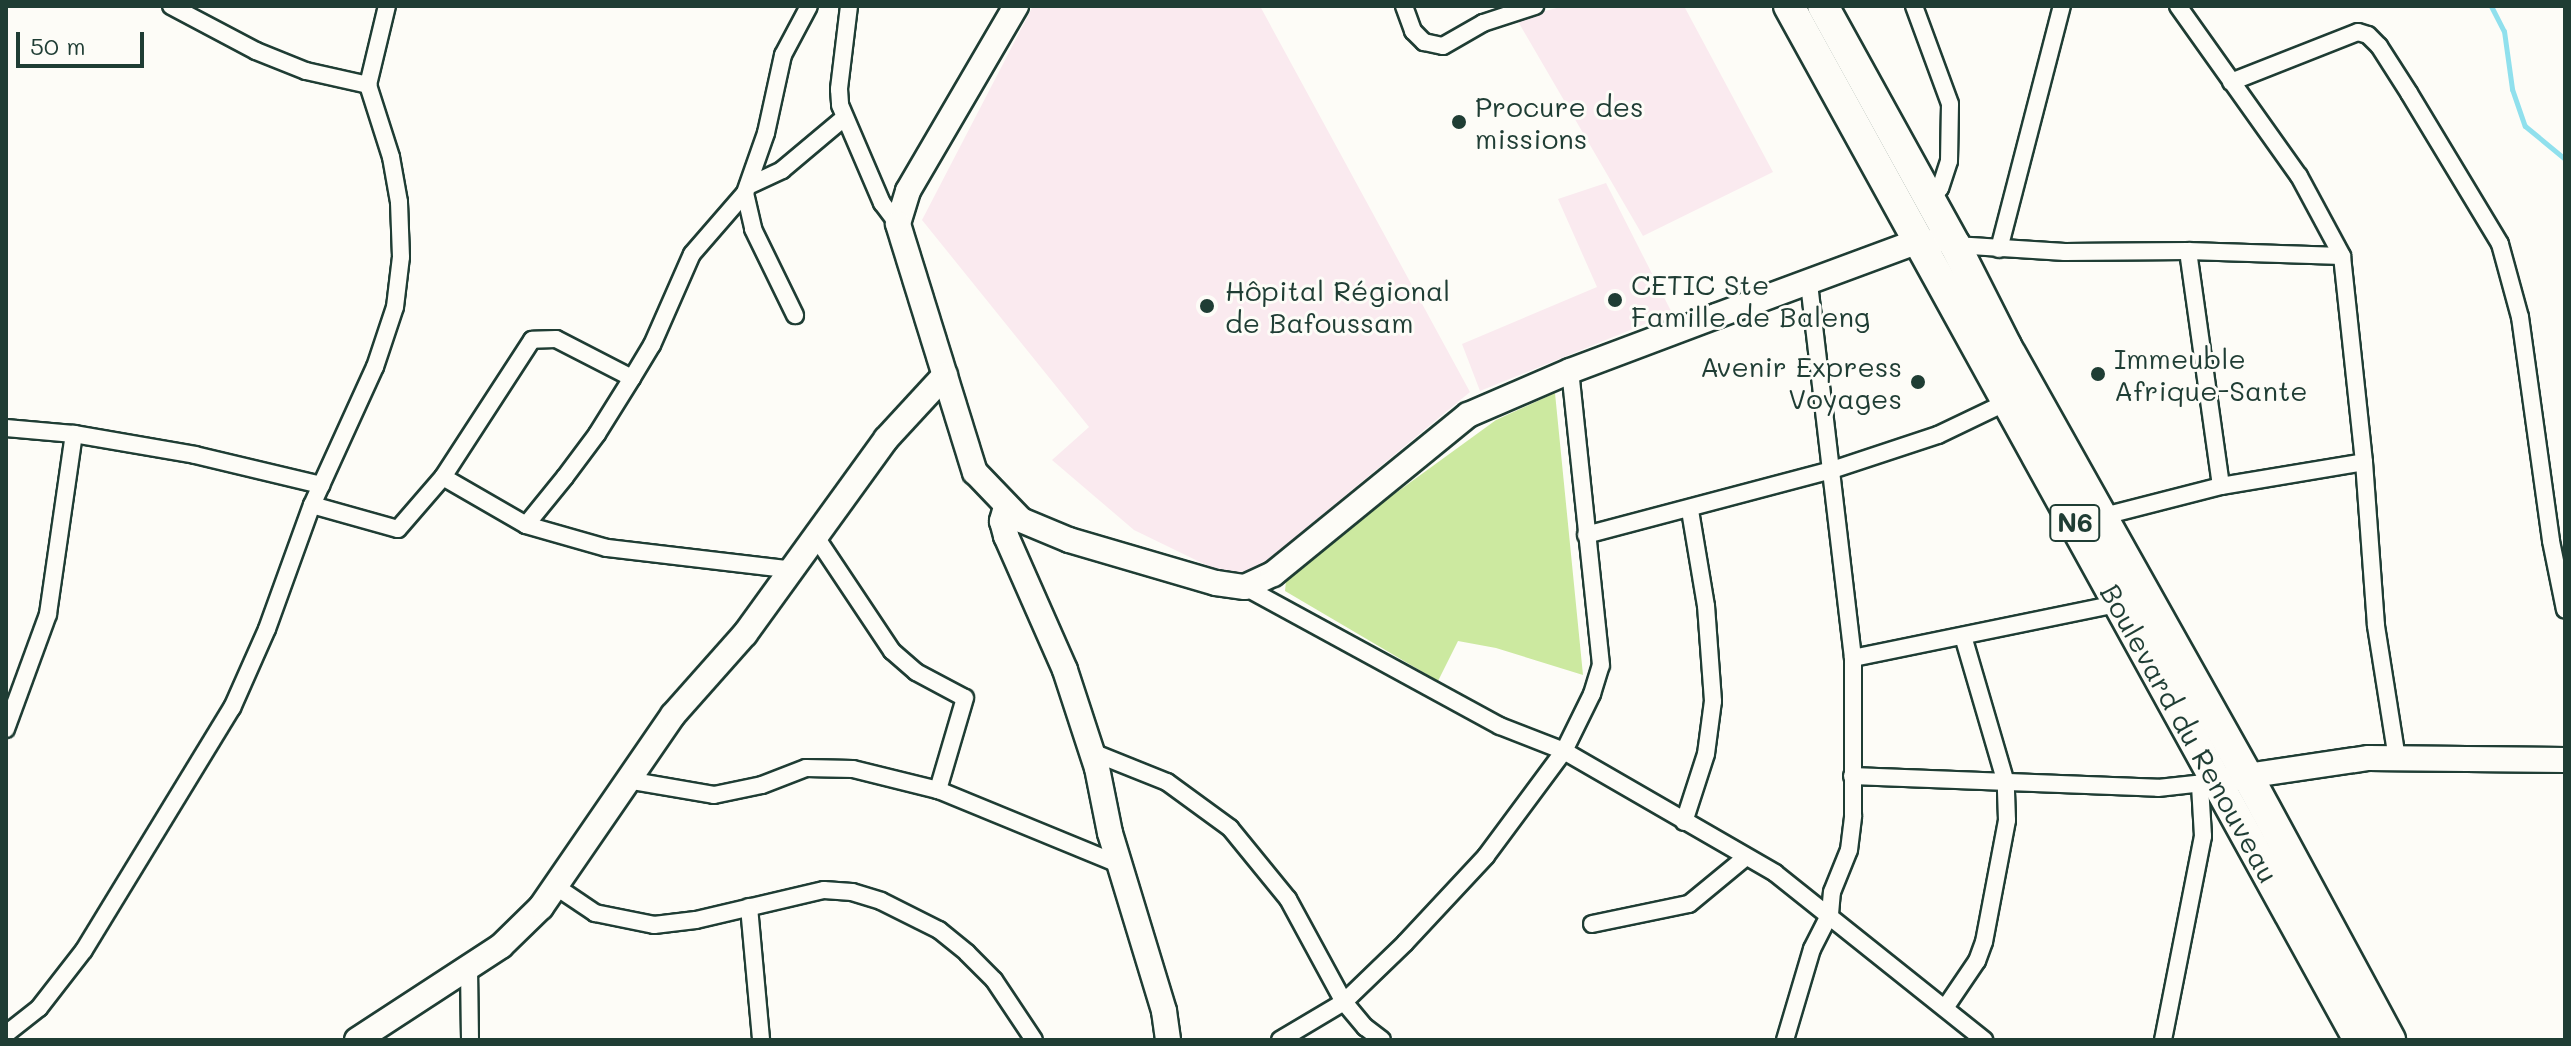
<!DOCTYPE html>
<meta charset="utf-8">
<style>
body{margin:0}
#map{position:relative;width:2571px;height:1046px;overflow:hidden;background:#fdfcf7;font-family:Mali,sans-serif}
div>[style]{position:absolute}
.built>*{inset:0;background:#faeaef}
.green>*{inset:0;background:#cce9a0}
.stream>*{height:5px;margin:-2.5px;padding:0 2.5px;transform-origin:2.5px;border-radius:2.5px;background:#90e0ed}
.roads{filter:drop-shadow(2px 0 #1f3d34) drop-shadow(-2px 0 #1f3d34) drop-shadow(0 2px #1f3d34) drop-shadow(0 -2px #1f3d34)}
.street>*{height:16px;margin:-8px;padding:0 8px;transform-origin:8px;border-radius:8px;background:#fdfcf7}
.secondary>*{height:24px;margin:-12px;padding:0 12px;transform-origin:12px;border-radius:12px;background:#fdfcf7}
.highway>*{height:30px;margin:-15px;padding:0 15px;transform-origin:15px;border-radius:15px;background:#fdfcf7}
.dots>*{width:22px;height:22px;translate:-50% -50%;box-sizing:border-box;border:4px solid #fdfcf7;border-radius:50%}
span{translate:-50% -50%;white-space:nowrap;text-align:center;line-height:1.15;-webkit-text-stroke:6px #fdfcf7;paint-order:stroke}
.shield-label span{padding:2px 6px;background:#fdfcf7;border:2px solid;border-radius:6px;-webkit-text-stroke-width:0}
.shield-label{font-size:26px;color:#1f3d34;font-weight:700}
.poi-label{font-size:28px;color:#1f3d34}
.left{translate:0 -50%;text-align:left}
.right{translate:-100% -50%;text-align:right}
.street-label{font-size:28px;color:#1f3d34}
.frame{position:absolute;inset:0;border:8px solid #1f3d34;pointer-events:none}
.scale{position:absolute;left:16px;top:32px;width:128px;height:36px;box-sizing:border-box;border:4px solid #1f3d34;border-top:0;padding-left:10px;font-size:24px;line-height:28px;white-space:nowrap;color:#1f3d34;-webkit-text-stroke:6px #fdfcf7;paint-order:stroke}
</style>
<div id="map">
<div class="built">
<i style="clip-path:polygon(1033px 6px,1260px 6px,1470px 392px,1241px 582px,1134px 530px,1052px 460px,1089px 427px,922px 220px)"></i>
<i style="clip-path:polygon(1565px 6px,1684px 6px,1773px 172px,1643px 236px,1516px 18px)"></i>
<i style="clip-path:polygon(1606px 183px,1672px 313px,1480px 391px,1462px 344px,1597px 287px,1558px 199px)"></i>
</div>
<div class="green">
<i style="clip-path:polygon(1555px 393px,1583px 675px,1496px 648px,1458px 641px,1438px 681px,1285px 591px,1286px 581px,1342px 532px,1496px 420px)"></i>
</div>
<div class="stream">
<i style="left:2491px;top:6px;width:28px;rotate:63deg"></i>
<i style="left:2504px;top:31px;width:59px;rotate:82.1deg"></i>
<i style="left:2512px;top:89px;width:39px;rotate:71deg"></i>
<i style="left:2525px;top:126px;width:52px;rotate:39.5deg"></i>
</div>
<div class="roads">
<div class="street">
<i style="left:171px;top:6px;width:96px;rotate:27.9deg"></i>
<i style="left:256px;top:51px;width:54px;rotate:21.8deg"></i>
<i style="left:306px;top:71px;width:64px;rotate:12.7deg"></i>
<i style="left:849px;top:6px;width:84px;rotate:96.9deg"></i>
<i style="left:839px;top:89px;width:16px;rotate:86deg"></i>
<i style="left:840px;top:105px;width:107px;rotate:66.8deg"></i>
<i style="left:882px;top:203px;width:26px;rotate:53deg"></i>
<i style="left:1404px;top:6px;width:27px;rotate:70deg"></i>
<i style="left:1413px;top:31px;width:16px;rotate:45deg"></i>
<i style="left:1424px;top:42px;width:19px;rotate:12deg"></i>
<i style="left:1443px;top:46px;width:46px;rotate:-29.9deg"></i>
<i style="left:1483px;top:23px;width:55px;rotate:-18.1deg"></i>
<i style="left:1914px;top:6px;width:104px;rotate:69.8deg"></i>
<i style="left:1950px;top:104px;width:57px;rotate:91deg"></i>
<i style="left:1949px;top:161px;width:28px;rotate:108deg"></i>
<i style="left:1940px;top:188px;width:19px;rotate:126deg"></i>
<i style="left:2178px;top:6px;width:209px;rotate:54.6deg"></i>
<i style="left:2299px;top:176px;width:91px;rotate:61.7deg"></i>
<i style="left:2342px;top:256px;width:207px;rotate:83.9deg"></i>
<i style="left:2364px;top:462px;width:164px;rotate:85.8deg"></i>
<i style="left:2376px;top:626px;width:135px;rotate:81deg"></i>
<i style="left:2231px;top:82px;width:136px;rotate:-21.5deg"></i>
<i style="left:2358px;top:32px;width:10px;rotate:17deg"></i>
<i style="left:2368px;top:35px;width:16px;rotate:45deg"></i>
<i style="left:2379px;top:46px;width:56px;rotate:57.4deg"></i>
<i style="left:2409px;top:93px;width:176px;rotate:58.9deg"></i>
<i style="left:2500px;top:244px;width:76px;rotate:74.7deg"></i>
<i style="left:2520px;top:317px;width:226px;rotate:82.1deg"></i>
<i style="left:2551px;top:541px;width:70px;rotate:78.5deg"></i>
<i style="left:748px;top:186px;width:38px;rotate:-25deg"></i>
<i style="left:782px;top:170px;width:81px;rotate:-40deg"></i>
<i style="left:745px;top:193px;width:37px;rotate:77deg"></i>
<i style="left:753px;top:229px;width:96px;rotate:64deg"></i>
<i style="left:1955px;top:245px;width:110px;rotate:3.6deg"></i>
<i style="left:2065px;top:252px;width:123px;rotate:-0.5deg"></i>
<i style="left:2188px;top:251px;width:154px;rotate:1.9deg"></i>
<i style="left:1999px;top:249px;width:251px;rotate:-75.5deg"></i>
<i style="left:2188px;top:251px;width:237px;rotate:82deg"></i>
<i style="left:632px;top:378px;width:85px;rotate:-152.8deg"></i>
<i style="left:556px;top:339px;width:24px;rotate:178deg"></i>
<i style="left:532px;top:340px;width:163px;rotate:123deg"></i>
<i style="left:443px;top:477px;width:96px;rotate:30deg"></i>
<i style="left:526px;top:525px;width:62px;rotate:-50.9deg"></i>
<i style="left:565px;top:477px;width:54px;rotate:-53.3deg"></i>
<i style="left:597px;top:434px;width:66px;rotate:-58deg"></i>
<i style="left:632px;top:378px;width:39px;rotate:-59deg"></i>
<i style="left:652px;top:345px;width:99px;rotate:-66.3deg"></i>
<i style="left:692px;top:254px;width:81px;rotate:-49deg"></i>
<i style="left:745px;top:193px;width:64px;rotate:-70.7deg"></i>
<i style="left:766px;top:133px;width:80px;rotate:-77.7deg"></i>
<i style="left:783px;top:55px;width:55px;rotate:-62deg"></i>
<i style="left:6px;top:428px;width:68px;rotate:5deg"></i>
<i style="left:74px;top:434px;width:123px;rotate:9.8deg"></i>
<i style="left:195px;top:455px;width:130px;rotate:13.4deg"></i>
<i style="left:312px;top:505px;width:89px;rotate:15.6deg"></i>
<i style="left:398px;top:529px;width:69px;rotate:-49.1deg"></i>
<i style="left:2100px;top:517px;width:125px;rotate:-14.4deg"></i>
<i style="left:2221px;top:486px;width:145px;rotate:-9.5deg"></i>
<i style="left:526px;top:525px;width:84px;rotate:15.9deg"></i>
<i style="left:607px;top:548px;width:187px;rotate:6.7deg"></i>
<i style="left:1586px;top:535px;width:251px;rotate:-14.8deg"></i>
<i style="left:1829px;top:471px;width:115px;rotate:-18.3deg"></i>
<i style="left:1938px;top:435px;width:79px;rotate:-25.6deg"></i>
<i style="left:816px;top:537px;width:137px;rotate:56.3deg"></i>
<i style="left:892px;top:651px;width:32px;rotate:41deg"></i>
<i style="left:916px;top:672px;width:55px;rotate:28deg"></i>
<i style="left:965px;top:698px;width:96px;rotate:106.4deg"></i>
<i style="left:1245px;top:587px;width:290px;rotate:28.6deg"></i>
<i style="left:1500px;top:726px;width:69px;rotate:21.3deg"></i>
<i style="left:1564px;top:751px;width:244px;rotate:30deg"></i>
<i style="left:1775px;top:873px;width:268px;rotate:38.6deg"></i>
<i style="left:1853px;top:658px;width:274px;rotate:-11.6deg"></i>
<i style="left:6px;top:729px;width:122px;rotate:-69.9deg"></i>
<i style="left:48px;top:614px;width:182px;rotate:-81.8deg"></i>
<i style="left:1092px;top:752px;width:81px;rotate:21.8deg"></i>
<i style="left:1167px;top:782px;width:78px;rotate:36.1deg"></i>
<i style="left:1230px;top:828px;width:92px;rotate:50.8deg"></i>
<i style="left:1288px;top:899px;width:117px;rotate:61.5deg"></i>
<i style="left:1344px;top:1002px;width:33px;rotate:50deg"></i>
<i style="left:1365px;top:1027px;width:21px;rotate:37deg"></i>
<i style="left:1852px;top:776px;width:306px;rotate:2.2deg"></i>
<i style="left:2158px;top:788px;width:63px;rotate:-6.3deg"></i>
<i style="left:627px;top:780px;width:88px;rotate:9.8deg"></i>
<i style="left:714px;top:795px;width:49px;rotate:-11.8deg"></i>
<i style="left:762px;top:785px;width:47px;rotate:-21.1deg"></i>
<i style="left:806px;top:768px;width:47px;rotate:1.2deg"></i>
<i style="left:853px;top:769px;width:88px;rotate:13.9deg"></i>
<i style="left:938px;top:790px;width:195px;rotate:22.3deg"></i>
<i style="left:1684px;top:822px;width:71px;rotate:-72.1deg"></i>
<i style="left:1706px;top:754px;width:53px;rotate:-82.5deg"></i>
<i style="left:1713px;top:701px;width:95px;rotate:-94.2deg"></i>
<i style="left:1706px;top:606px;width:97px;rotate:-99.5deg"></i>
<i style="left:558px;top:888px;width:45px;rotate:34deg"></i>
<i style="left:595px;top:913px;width:60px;rotate:11.5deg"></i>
<i style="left:654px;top:925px;width:42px;rotate:-6.8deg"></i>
<i style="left:696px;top:920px;width:131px;rotate:-13.2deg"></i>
<i style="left:824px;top:890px;width:28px;rotate:4deg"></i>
<i style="left:852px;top:892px;width:30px;rotate:17deg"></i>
<i style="left:881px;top:901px;width:65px;rotate:26.6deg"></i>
<i style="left:939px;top:930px;width:36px;rotate:39deg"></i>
<i style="left:967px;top:953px;width:38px;rotate:45deg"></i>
<i style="left:994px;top:980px;width:72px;rotate:56.3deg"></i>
<i style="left:749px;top:907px;width:134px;rotate:84.8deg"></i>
<i style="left:1592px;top:924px;width:99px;rotate:-11.7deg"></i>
<i style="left:1689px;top:904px;width:74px;rotate:-39.5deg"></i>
<i style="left:469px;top:968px;width:72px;rotate:89.2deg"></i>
<i style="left:1945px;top:1008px;width:57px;rotate:-55.8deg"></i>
<i style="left:1977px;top:961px;width:20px;rotate:-70deg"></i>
<i style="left:1984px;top:942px;width:124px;rotate:-79.3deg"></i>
<i style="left:2007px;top:820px;width:37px;rotate:-92deg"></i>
<i style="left:2006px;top:783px;width:153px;rotate:-106.3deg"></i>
<i style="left:6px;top:1034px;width:42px;rotate:-38.2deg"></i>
<i style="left:39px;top:1008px;width:73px;rotate:-52.2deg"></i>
<i style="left:84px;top:950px;width:284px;rotate:-58.6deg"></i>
<i style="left:232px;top:708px;width:86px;rotate:-66.1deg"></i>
<i style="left:267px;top:629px;width:132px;rotate:-70.1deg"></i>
<i style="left:312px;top:505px;width:152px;rotate:-65.5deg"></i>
<i style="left:375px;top:367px;width:63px;rotate:-71.6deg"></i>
<i style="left:395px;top:307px;width:50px;rotate:-83.2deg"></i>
<i style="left:401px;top:257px;width:55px;rotate:-92.1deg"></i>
<i style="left:399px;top:202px;width:46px;rotate:-100.1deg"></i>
<i style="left:391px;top:157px;width:76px;rotate:-107.7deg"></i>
<i style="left:368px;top:85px;width:81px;rotate:-76.5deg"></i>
<i style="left:1280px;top:1040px;width:74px;rotate:-30.7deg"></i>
<i style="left:1344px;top:1002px;width:85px;rotate:-44deg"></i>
<i style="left:1405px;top:943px;width:119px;rotate:-47deg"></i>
<i style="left:1486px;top:856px;width:131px;rotate:-53.4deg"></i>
<i style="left:1564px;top:751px;width:64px;rotate:-63.8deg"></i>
<i style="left:1592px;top:694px;width:30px;rotate:-73deg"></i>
<i style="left:1601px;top:665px;width:296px;rotate:-96deg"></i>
<i style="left:1785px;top:1040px;width:95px;rotate:-73.5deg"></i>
<i style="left:1812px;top:949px;width:39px;rotate:-63deg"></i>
<i style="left:1830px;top:914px;width:22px;rotate:-85deg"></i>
<i style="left:1832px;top:892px;width:45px;rotate:-68deg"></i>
<i style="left:1849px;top:850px;width:35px;rotate:-83deg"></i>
<i style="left:1853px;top:815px;width:157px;rotate:-90deg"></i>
<i style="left:1853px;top:658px;width:378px;rotate:-96.7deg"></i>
<i style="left:2163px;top:1040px;width:208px;rotate:-78.9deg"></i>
<i style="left:2203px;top:836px;width:51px;rotate:-93.4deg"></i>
</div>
<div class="secondary">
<i style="left:1016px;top:6px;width:214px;rotate:120.3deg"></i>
<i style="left:908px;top:191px;width:34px;rotate:107deg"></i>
<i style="left:898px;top:224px;width:260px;rotate:72.8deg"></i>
<i style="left:975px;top:472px;width:66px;rotate:46.2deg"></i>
<i style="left:1021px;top:520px;width:52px;rotate:22.6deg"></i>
<i style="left:1069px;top:540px;width:153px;rotate:16.3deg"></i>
<i style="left:1216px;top:583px;width:29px;rotate:8deg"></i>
<i style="left:1245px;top:587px;width:31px;rotate:-25deg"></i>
<i style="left:1273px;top:574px;width:252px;rotate:-39.2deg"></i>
<i style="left:1468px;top:415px;width:111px;rotate:-23.3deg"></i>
<i style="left:1570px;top:371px;width:156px;rotate:-20.6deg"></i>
<i style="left:1716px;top:316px;width:216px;rotate:-20.3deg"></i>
<i style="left:1919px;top:241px;width:14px;rotate:8deg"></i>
<i style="left:1006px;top:507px;width:15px;rotate:106deg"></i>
<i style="left:1002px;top:521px;width:16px;rotate:75deg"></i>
<i style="left:1006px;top:536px;width:146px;rotate:66.2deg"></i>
<i style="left:1065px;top:670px;width:103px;rotate:71.9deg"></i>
<i style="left:1097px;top:768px;width:66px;rotate:78.7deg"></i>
<i style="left:1110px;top:833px;width:186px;rotate:73.1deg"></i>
<i style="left:1164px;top:1011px;width:29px;rotate:82deg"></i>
<i style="left:2233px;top:778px;width:137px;rotate:-8.4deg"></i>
<i style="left:2369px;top:758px;width:196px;rotate:0.6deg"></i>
<i style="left:357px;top:1040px;width:172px;rotate:-33.1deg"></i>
<i style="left:501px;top:946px;width:56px;rotate:-44.3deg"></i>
<i style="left:541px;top:907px;width:233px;rotate:-55.5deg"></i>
<i style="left:673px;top:715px;width:108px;rotate:-48.4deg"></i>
<i style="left:745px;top:634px;width:241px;rotate:-54.1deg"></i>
<i style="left:886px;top:439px;width:87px;rotate:-47.3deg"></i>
</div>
<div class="highway">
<i style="left:1789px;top:6px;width:1181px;rotate:61.13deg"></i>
<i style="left:1823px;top:6px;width:273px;rotate:61.1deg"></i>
<i style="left:1955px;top:245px;width:113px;rotate:63.2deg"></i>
<i style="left:2006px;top:346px;width:492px;rotate:60.7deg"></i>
<i style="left:2247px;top:775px;width:301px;rotate:61.6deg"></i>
</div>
</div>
<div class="dots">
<i style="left:1459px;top:122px;background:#1f3d34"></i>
<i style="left:1615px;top:300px;background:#1f3d34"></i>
<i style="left:1207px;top:306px;background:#1f3d34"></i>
<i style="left:2098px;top:374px;background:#1f3d34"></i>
<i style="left:1918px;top:382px;background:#1f3d34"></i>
</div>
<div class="shield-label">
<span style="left:2075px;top:523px">N6</span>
</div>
<div class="poi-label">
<span class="left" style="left:1475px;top:122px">Procure des<br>missions</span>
<span class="left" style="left:1631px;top:300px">CETIC Ste<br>Famille de Baleng</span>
<span class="left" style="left:1225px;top:306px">Hôpital Régional<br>de Bafoussam</span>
<span class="left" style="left:2114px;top:374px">Immeuble<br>Afrique-Sante</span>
<span class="right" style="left:1902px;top:382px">Avenir Express<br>Voyages</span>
</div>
<div class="street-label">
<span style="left:2190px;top:733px;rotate:61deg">Boulevard du Renouveau</span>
</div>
<div class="frame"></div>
<div class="scale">50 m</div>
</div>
